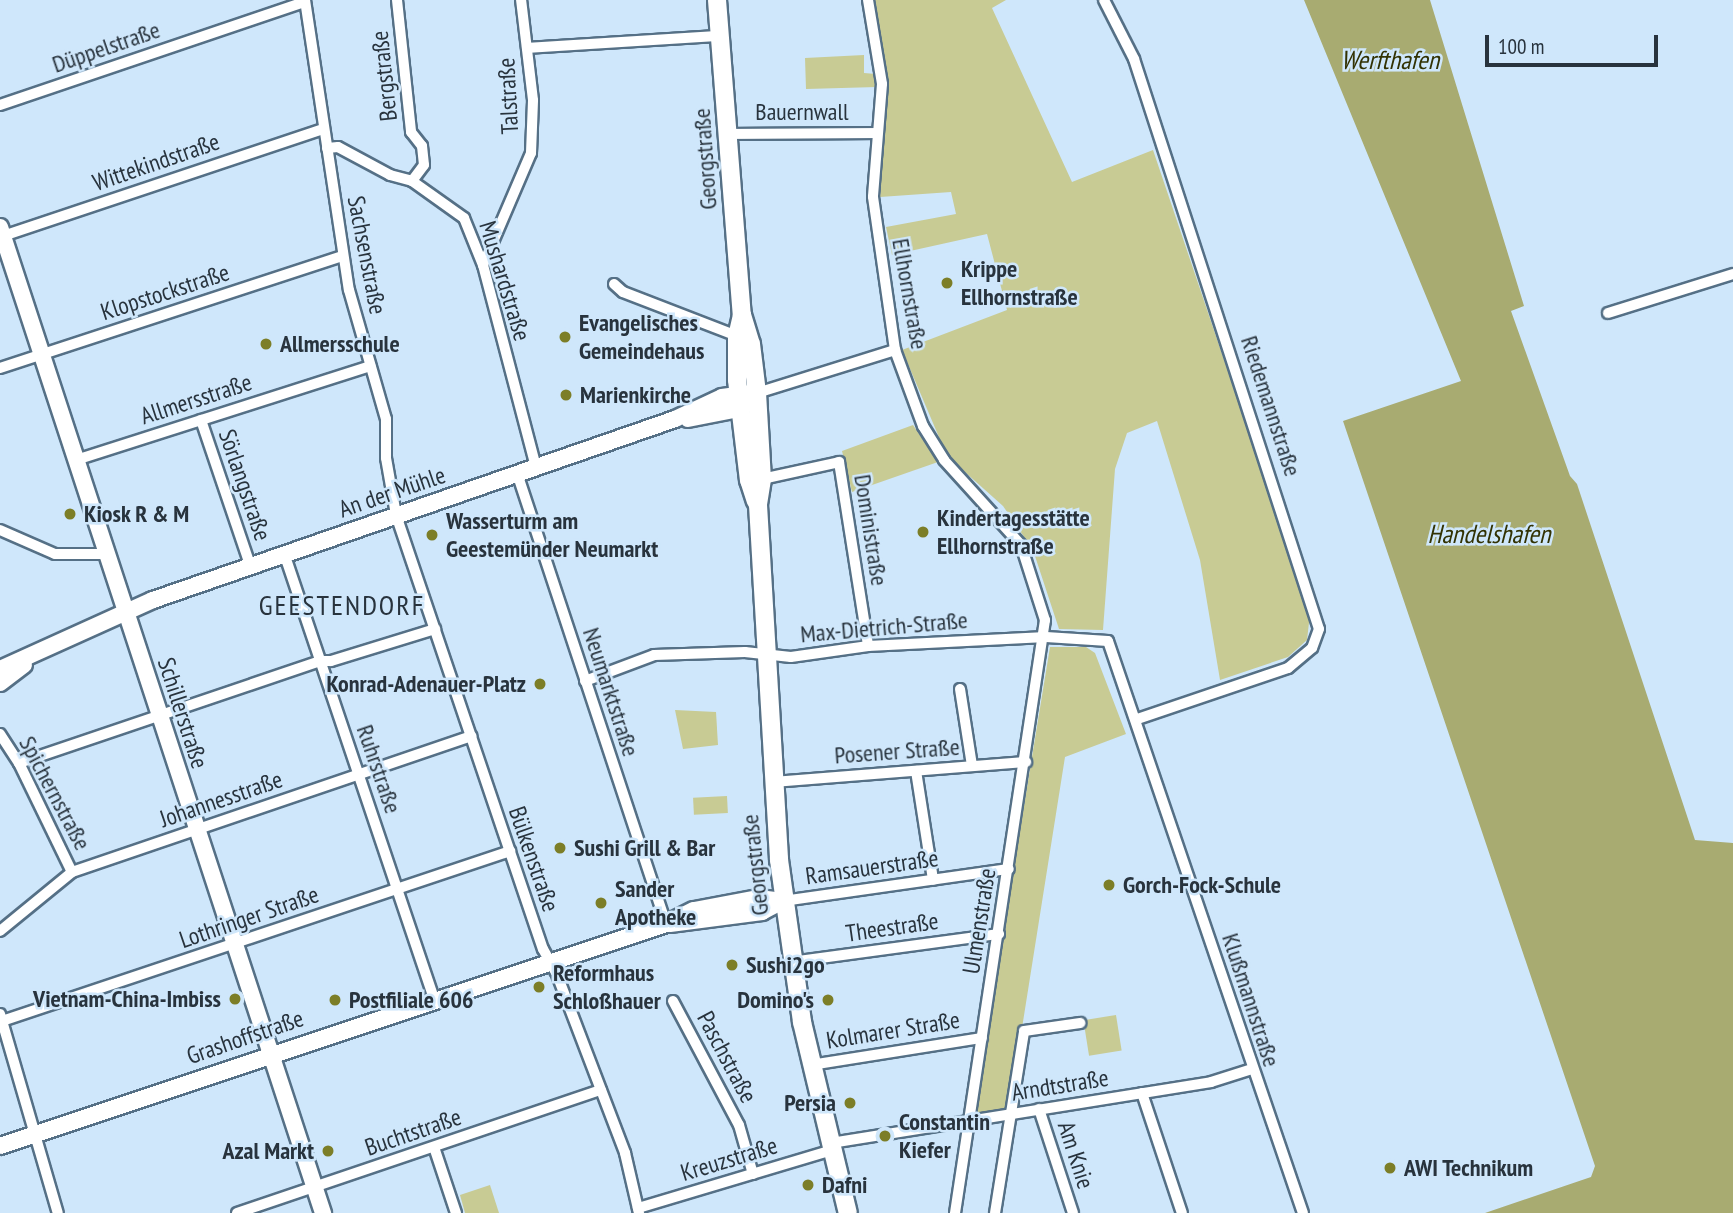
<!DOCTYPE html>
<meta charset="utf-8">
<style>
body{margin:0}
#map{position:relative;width:1733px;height:1213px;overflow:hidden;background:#cfe7fb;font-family:"PT Sans Narrow",sans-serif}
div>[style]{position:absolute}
.green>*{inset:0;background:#c8cb94;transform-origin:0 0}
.water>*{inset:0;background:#a8ab71}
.roads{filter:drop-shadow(2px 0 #557086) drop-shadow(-2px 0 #557086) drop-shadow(0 2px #557086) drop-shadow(0 -2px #557086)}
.street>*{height:10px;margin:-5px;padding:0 5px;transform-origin:5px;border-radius:5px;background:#fff}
.secondary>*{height:16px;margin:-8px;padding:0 8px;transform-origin:8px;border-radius:8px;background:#fff}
.primary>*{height:18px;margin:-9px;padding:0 9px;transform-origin:9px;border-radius:9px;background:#fff}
.dots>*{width:19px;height:19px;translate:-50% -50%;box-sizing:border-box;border:4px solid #cfe7fb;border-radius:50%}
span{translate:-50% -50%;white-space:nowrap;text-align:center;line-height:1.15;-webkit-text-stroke:5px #cfe7fb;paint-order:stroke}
.street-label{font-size:24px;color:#28333d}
.poi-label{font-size:24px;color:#28333d;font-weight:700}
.left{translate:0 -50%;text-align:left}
.right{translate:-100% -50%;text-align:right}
.water-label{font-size:26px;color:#323203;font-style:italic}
.quarter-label{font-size:28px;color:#28333d;letter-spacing:2px}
.scale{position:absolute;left:1485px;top:35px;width:173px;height:32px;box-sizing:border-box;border:4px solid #28333d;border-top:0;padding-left:9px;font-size:21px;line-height:24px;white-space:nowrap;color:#28333d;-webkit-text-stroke:5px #cfe7fb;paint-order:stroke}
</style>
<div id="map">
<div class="green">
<i style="clip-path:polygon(874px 0,1006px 0,992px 8px,1072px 182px,1153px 150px,1310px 614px,1307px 640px,1288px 657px,1220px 680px,1200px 560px,1157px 421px,1127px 433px,1115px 469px,1103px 630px,1059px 629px,1033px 550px,1003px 506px,947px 456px,902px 350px,1007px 310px,987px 234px,892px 255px,886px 227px,956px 214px,951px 192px,880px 197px,886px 88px)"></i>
<i style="clip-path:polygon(864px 55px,864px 73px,876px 74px,877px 87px,806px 89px,805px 58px)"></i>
<i style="clip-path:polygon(913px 425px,938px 462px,852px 492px,842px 451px)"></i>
<i style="clip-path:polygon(1050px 647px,1086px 647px,1095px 653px,1126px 734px,1065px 757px,1009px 1110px,973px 1117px)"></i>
<i style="clip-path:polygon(675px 710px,716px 712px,718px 745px,683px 749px)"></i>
<i style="left:727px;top:796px;width:17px;height:34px;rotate:87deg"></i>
<i style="left:1116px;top:1015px;width:36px;height:33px;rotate:81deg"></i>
<i style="clip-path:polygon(490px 1185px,499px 1213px,465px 1213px,460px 1195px)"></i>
</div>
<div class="water">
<i style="clip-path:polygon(1304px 0,1430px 0,1524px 306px,1511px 311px,1570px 476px,1577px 484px,1695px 840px,1733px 843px,1733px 1213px,1485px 1213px,1591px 1177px,1595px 1166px,1343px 421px,1461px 381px)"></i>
</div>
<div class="roads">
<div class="street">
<i style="left:305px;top:0;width:293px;rotate:81.4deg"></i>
<i style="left:349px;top:290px;width:134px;rotate:74deg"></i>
<i style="left:386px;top:419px;width:39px;rotate:90deg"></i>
<i style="left:386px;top:458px;width:58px;rotate:80deg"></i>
<i style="left:396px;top:515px;width:458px;rotate:71.3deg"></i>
<i style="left:543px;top:949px;width:26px;rotate:61deg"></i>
<i style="left:556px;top:972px;width:194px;rotate:69.1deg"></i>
<i style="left:625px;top:1153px;width:62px;rotate:76.9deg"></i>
<i style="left:397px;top:0;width:133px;rotate:83.9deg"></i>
<i style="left:411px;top:132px;width:18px;rotate:52deg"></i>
<i style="left:422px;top:146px;width:19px;rotate:84deg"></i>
<i style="left:424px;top:165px;width:20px;rotate:127deg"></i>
<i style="left:868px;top:0;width:85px;rotate:80.5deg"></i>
<i style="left:882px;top:84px;width:113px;rotate:94.6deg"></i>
<i style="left:873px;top:197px;width:155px;rotate:81.8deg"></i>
<i style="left:895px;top:350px;width:81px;rotate:69.8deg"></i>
<i style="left:923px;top:426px;width:40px;rotate:58deg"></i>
<i style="left:944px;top:460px;width:115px;rotate:47.8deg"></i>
<i style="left:1021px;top:545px;width:79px;rotate:72.3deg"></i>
<i style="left:1045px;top:620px;width:600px;rotate:98.63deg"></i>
<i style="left:1104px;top:0;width:66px;rotate:63deg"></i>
<i style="left:1134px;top:59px;width:599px;rotate:72.02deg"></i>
<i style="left:1319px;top:629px;width:20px;rotate:110deg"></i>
<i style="left:1312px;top:648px;width:31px;rotate:140deg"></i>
<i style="left:1288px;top:668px;width:159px;rotate:161.3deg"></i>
<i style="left:527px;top:48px;width:193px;rotate:-3.6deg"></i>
<i style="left:0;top:105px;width:322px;rotate:-18.7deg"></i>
<i style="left:728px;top:134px;width:148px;rotate:-0.4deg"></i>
<i style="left:327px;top:148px;width:11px;rotate:-5deg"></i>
<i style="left:338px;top:147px;width:59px;rotate:28.3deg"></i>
<i style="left:390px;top:175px;width:23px;rotate:15deg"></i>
<i style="left:412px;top:181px;width:64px;rotate:35.4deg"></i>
<i style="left:464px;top:218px;width:51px;rotate:68deg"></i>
<i style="left:483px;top:265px;width:209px;rotate:75.3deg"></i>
<i style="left:3px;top:236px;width:336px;rotate:-18.5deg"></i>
<i style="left:483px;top:265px;width:122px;rotate:-66.8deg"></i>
<i style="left:531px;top:153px;width:53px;rotate:-87.8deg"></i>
<i style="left:533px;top:100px;width:101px;rotate:-96.8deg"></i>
<i style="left:614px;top:284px;width:12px;rotate:42deg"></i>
<i style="left:623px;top:292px;width:122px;rotate:21.1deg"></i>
<i style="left:1608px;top:313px;width:131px;rotate:-17.3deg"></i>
<i style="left:0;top:368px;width:361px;rotate:-18.1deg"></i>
<i style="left:757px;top:393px;width:145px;rotate:-17.3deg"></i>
<i style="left:201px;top:420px;width:153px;rotate:71.3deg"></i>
<i style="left:76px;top:460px;width:309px;rotate:-17.7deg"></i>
<i style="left:517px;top:473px;width:475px;rotate:71.7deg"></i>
<i style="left:762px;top:479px;width:79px;rotate:-12.4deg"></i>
<i style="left:839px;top:462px;width:186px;rotate:81deg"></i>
<i style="left:0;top:530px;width:60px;rotate:23.6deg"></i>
<i style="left:55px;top:554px;width:52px"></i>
<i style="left:284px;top:553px;width:470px;rotate:71.4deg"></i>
<i style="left:585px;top:681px;width:74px;rotate:-20.6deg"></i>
<i style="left:654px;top:655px;width:91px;rotate:-1.9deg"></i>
<i style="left:745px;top:652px;width:46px;rotate:6.2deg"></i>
<i style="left:791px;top:657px;width:78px;rotate:-8.1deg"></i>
<i style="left:868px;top:646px;width:178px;rotate:-2.9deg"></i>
<i style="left:1046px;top:637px;width:62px;rotate:3.7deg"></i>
<i style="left:1108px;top:641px;width:604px;rotate:71.18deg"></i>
<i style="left:960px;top:689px;width:78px;rotate:81.1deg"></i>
<i style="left:0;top:734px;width:35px;rotate:57deg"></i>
<i style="left:19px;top:763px;width:121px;rotate:64.1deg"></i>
<i style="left:19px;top:763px;width:318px;rotate:-18.7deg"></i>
<i style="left:320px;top:661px;width:11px"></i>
<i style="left:331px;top:661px;width:109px;rotate:-17.1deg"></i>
<i style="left:916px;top:771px;width:110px;rotate:81.1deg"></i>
<i style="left:772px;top:782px;width:255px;rotate:-4.5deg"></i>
<i style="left:783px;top:901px;width:228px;rotate:-8.1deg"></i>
<i style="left:0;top:931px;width:93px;rotate:-39.3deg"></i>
<i style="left:72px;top:872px;width:422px;rotate:-18.8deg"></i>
<i style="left:791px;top:962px;width:210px;rotate:-7.7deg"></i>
<i style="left:673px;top:1001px;width:140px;rotate:62deg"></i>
<i style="left:739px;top:1125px;width:51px;rotate:74.1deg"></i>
<i style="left:0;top:1014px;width:207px;rotate:73.8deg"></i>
<i style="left:2px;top:1021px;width:536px;rotate:-18.5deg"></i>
<i style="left:811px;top:1065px;width:173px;rotate:-9deg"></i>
<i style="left:1142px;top:1093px;width:126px;rotate:71.6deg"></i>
<i style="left:1039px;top:1109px;width:109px;rotate:71.9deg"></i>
<i style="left:831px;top:1143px;width:385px;rotate:-9.1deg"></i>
<i style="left:1211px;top:1082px;width:43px;rotate:-17.6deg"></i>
<i style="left:434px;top:1147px;width:70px;rotate:71.6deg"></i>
<i style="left:638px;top:1208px;width:203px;rotate:-16.6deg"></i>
<i style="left:237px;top:1213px;width:384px;rotate:-18.7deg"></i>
<i style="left:995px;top:1213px;width:184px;rotate:-80.9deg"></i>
<i style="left:1024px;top:1031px;width:57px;rotate:-8.1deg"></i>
</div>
<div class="secondary">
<i style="left:0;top:227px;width:1038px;rotate:71.86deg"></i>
<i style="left:688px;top:419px;width:52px;rotate:-11.1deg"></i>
<i style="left:739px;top:409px;width:13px;rotate:-42deg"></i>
<i style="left:0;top:669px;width:168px;rotate:-24.3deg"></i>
<i style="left:153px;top:600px;width:552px;rotate:-19.12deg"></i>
<i style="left:675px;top:419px;width:52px;rotate:-25.1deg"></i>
<i style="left:722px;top:397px;width:30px;rotate:-8deg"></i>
<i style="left:0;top:683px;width:30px;rotate:-37deg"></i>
<i style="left:670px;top:924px;width:93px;rotate:-7.4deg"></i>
<i style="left:762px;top:912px;width:24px;rotate:-28deg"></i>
<i style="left:0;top:1146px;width:702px;rotate:-18.43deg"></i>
<i style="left:666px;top:924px;width:31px;rotate:-27deg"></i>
<i style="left:694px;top:910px;width:66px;rotate:-10.5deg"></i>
<i style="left:759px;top:898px;width:24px;rotate:7deg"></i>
</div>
<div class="primary">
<i style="left:717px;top:0;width:316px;rotate:85.5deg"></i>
<i style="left:742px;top:315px;width:30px;rotate:73deg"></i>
<i style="left:751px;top:344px;width:49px;rotate:83deg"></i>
<i style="left:757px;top:393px;width:86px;rotate:86.7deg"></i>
<i style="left:762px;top:479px;width:26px;rotate:99deg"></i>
<i style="left:758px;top:505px;width:356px;rotate:86.6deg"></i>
<i style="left:779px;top:860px;width:164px;rotate:81.9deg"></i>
<i style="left:802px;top:1022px;width:196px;rotate:76.5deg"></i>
<i style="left:742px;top:315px;width:22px;rotate:103deg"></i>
<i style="left:737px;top:336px;width:44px;rotate:90deg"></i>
<i style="left:737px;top:380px;width:101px;rotate:83.2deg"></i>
<i style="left:749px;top:480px;width:22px;rotate:72deg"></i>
</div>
</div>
<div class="dots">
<i style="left:947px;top:283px;background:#7c7e27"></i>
<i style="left:565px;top:337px;background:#7c7e27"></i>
<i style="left:266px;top:344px;background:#7c7e27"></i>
<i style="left:566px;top:395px;background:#7c7e27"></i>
<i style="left:70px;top:514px;background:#7c7e27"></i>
<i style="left:923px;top:532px;background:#7c7e27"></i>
<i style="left:432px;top:535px;background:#7c7e27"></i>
<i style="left:540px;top:684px;background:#7c7e27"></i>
<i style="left:560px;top:848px;background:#7c7e27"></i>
<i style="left:1109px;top:885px;background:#7c7e27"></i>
<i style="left:601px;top:903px;background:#7c7e27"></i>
<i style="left:732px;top:965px;background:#7c7e27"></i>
<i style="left:539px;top:987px;background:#7c7e27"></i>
<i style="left:235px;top:999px;background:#7c7e27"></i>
<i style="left:335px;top:1000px;background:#7c7e27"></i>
<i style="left:828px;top:1000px;background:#7c7e27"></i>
<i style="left:850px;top:1103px;background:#7c7e27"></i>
<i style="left:885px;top:1136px;background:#7c7e27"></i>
<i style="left:328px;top:1151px;background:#7c7e27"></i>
<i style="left:1390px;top:1168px;background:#7c7e27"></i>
<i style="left:808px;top:1185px;background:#7c7e27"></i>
</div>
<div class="street-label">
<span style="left:106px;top:47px;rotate:-19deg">Düppelstraße</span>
<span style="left:384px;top:76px;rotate:-96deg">Bergstraße</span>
<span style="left:508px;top:96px;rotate:-93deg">Talstraße</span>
<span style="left:802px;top:112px">Bauernwall</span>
<span style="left:705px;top:159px;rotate:-94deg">Georgstraße</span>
<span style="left:156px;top:162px;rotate:-19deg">Wittekindstraße</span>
<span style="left:367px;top:255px;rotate:79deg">Sachsenstraße</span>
<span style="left:505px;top:281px;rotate:73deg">Mushardstraße</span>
<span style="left:165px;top:292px;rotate:-18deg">Klopstockstraße</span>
<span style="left:910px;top:294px;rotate:80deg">Ellhornstraße</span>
<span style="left:196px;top:399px;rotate:-18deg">Allmersstraße</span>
<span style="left:1271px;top:406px;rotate:72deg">Riedemannstraße</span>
<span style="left:245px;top:485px;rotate:71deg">Sörlangstraße</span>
<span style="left:392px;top:492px;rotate:-19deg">An der Mühle</span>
<span style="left:871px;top:530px;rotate:81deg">Doministraße</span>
<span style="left:884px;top:627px;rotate:-5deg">Max-Dietrich-Straße</span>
<span style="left:611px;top:692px;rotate:72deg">Neumarktstraße</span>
<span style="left:183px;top:713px;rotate:72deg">Schillerstraße</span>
<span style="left:897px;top:751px;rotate:-4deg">Posener Straße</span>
<span style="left:379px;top:769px;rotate:71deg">Ruhrstraße</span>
<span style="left:55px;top:793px;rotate:62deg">Spichernstraße</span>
<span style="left:221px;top:799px;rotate:-19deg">Johannesstraße</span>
<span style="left:534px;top:859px;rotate:71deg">Bülkenstraße</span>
<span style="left:755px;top:865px;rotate:-96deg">Georgstraße</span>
<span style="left:872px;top:867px;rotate:-8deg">Ramsauerstraße</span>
<span style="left:249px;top:917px;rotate:-19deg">Lothringer Straße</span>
<span style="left:979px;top:921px;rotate:-81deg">Ulmenstraße</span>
<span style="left:892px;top:927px;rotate:-8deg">Theestraße</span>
<span style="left:1251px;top:1000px;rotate:72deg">Klußmannstraße</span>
<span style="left:893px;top:1030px;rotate:-9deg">Kolmarer Straße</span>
<span style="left:245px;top:1037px;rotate:-19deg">Grashoffstraße</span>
<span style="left:727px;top:1057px;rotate:62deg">Paschstraße</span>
<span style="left:1060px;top:1085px;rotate:-9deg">Arndtstraße</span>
<span style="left:413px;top:1132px;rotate:-19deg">Buchtstraße</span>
<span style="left:1076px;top:1155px;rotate:72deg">Am Knie</span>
<span style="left:729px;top:1159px;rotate:-17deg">Kreuzstraße</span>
</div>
<div class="poi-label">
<span class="left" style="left:961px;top:283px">Krippe<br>Ellhornstraße</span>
<span class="left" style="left:579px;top:337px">Evangelisches<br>Gemeindehaus</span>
<span class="left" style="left:280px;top:344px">Allmersschule</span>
<span class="left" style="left:580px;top:395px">Marienkirche</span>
<span class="left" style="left:84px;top:514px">Kiosk R &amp; M</span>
<span class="left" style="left:937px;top:532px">Kindertagesstätte<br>Ellhornstraße</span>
<span class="left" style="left:446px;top:535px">Wasserturm am<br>Geestemünder Neumarkt</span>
<span class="right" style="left:526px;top:684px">Konrad-Adenauer-Platz</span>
<span class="left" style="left:574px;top:848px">Sushi Grill &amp; Bar</span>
<span class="left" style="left:1123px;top:885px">Gorch-Fock-Schule</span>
<span class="left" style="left:615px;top:903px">Sander<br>Apotheke</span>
<span class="left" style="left:746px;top:965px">Sushi2go</span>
<span class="left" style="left:553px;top:987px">Reformhaus<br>Schloßhauer</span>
<span class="right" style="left:221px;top:999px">Vietnam-China-Imbiss</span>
<span class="left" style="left:349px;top:1000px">Postfiliale 606</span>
<span class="right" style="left:814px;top:1000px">Domino's</span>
<span class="right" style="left:836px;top:1103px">Persia</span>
<span class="left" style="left:899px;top:1136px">Constantin<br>Kiefer</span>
<span class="right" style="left:314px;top:1151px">Azal Markt</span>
<span class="left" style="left:1404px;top:1168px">AWI Technikum</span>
<span class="left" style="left:822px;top:1185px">Dafni</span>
</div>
<div class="water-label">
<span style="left:1390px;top:60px">Werfthafen</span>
<span style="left:1489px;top:534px">Handelshafen</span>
</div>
<div class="quarter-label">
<span style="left:342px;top:605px">GEESTENDORF</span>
</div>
<div class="scale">100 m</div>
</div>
